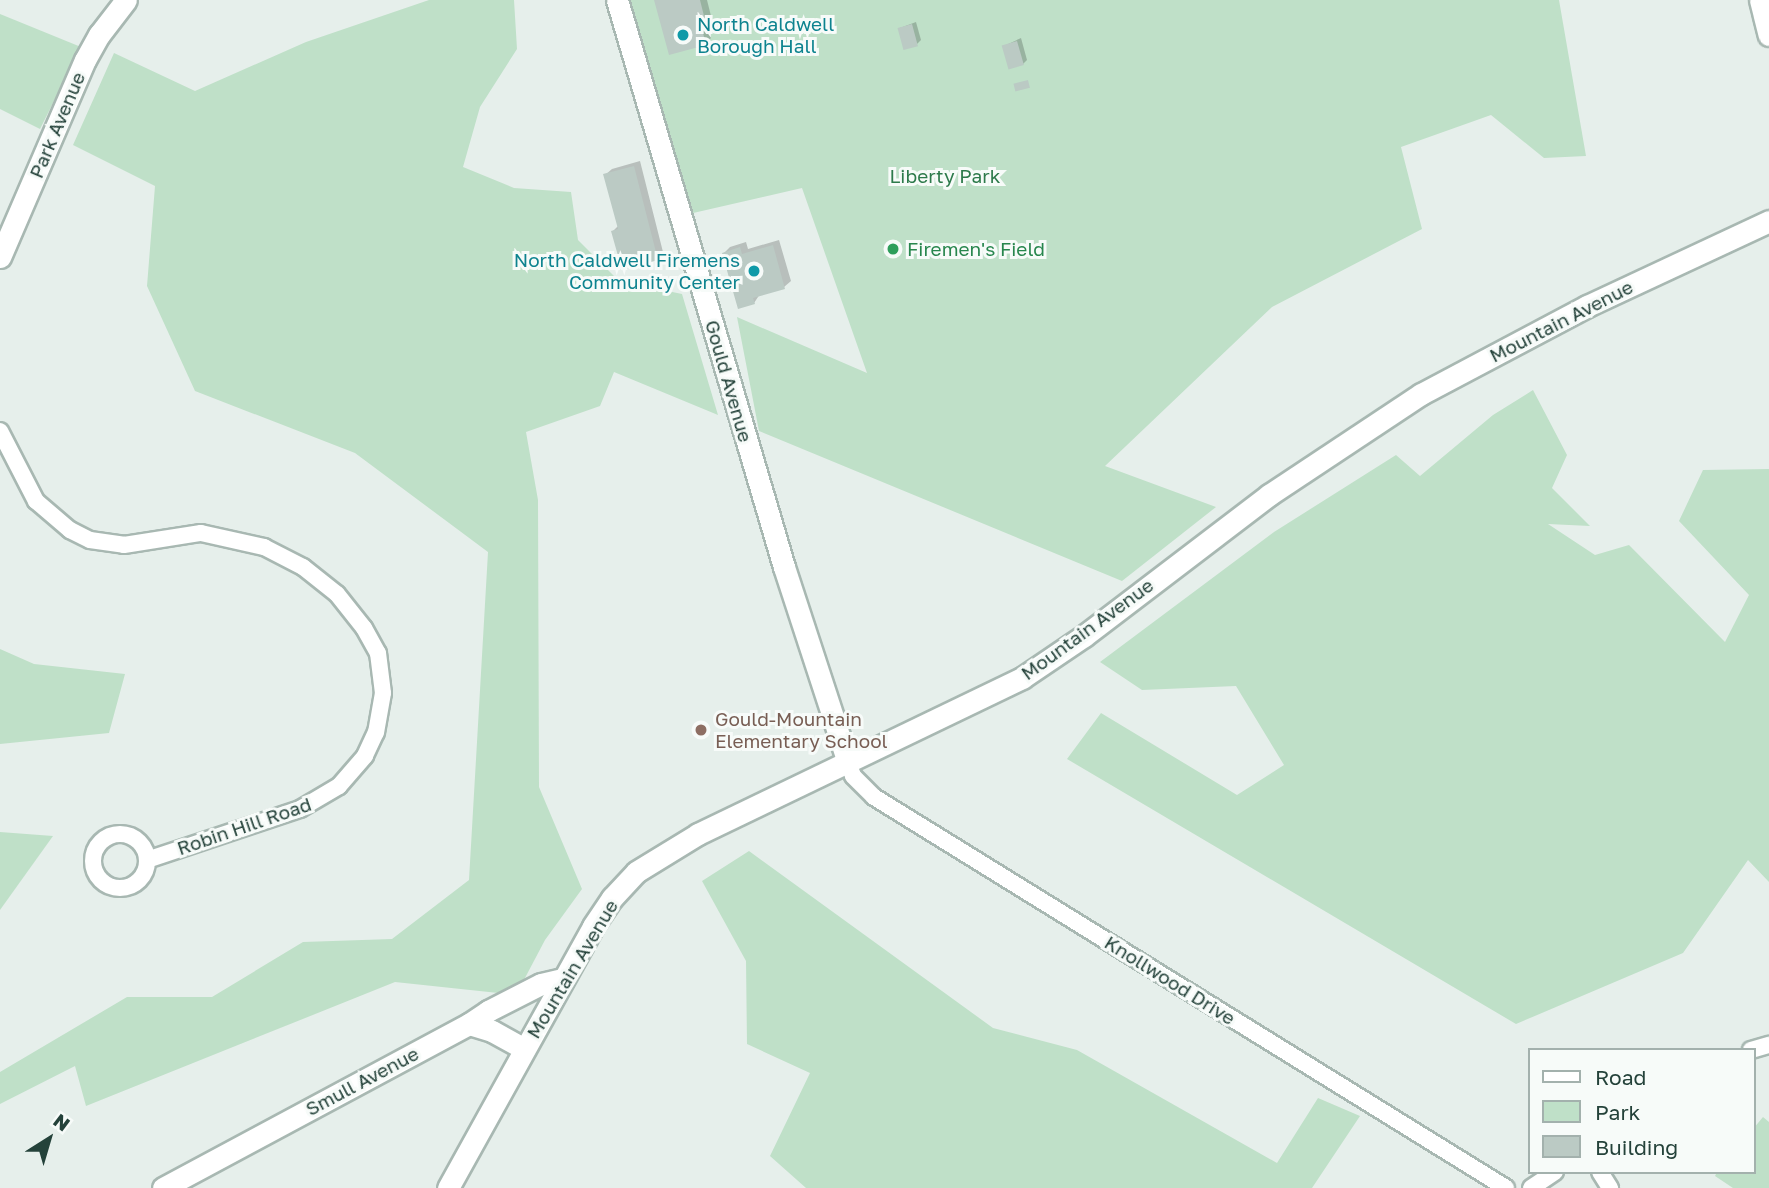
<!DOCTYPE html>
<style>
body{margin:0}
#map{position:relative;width:1769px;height:1188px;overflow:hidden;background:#e6efeb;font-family:"Golos Text",sans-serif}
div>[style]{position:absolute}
.green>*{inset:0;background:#bfe0c8}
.shadow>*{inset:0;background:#0003}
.building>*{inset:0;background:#bbcac4;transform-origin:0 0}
.roads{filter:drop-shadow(2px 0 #a8b8b2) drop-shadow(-2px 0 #a8b8b2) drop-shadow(0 2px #a8b8b2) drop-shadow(0 -2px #a8b8b2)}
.minor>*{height:16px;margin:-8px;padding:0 8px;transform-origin:8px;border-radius:8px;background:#fff}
.minor>.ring{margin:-8px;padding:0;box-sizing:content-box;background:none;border:16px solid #fff;border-radius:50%}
.tertiary>*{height:21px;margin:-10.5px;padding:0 10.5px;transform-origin:10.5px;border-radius:10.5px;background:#fff}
.dots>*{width:19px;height:19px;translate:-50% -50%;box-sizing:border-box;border:4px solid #f7fbf9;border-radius:50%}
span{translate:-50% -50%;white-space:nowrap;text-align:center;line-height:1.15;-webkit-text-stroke:6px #f7fbf9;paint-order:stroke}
.culture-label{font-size:19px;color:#0d838f}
.left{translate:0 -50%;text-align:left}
.right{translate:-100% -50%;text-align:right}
.street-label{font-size:19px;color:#24423a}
.park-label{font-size:19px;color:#2d7a4b}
.leisure-label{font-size:19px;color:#27864d}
.education-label{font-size:19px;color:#785e54}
.legend{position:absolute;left:1528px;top:1048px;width:228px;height:126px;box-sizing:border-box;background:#f7fbf9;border:2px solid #a3b1ad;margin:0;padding:9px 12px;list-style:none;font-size:21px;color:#24423a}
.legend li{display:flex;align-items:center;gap:14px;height:35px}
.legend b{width:35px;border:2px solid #a3b1ad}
.north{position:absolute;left:14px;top:1104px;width:70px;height:70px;-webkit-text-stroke:5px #f7fbf9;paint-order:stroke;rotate:37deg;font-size:19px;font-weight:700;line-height:28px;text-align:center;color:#24423a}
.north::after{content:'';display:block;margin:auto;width:24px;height:32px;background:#24423a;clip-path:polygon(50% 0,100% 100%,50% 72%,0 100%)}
</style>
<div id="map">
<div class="green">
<i style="clip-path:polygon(429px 0,514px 0,517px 49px,480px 107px,463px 167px,514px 188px,571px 192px,578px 240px,619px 281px,682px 294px,718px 415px,614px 372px,600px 406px,526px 432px,538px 500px,539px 787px,582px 889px,545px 940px,516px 995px,395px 982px,86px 1106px,75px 1066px,0 1104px,0 1072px,127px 997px,212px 997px,303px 942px,392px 939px,469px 880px,488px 552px,355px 453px,195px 391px,147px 286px,155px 186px,73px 145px,114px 53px,195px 91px,306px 42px)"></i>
<i style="clip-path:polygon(622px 0,1559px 0,1586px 156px,1544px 158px,1491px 115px,1401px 147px,1422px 229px,1272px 307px,1105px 466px,1216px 507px,1122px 581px,759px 431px,737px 317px,867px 373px,802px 188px,680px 216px)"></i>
<i style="clip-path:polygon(0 14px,81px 47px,40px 129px,0 109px)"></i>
<i style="clip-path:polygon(1533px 390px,1567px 455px,1552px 488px,1590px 526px,1548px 524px,1595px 555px,1629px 545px,1725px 642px,1749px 595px,1679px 521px,1703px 470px,1769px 469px,1769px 882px,1748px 860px,1683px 953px,1516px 1024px,1067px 759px,1101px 713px,1237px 795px,1284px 765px,1236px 686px,1142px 690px,1100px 662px,1274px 532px,1396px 455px,1420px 476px,1493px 415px)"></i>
<i style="clip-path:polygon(0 649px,34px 664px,125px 674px,109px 733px,0 744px)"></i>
<i style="clip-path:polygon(0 832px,53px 836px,0 910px)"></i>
<i style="clip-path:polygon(749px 851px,993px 1028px,1077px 1050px,1277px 1163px,1318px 1098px,1360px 1116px,1312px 1188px,806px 1188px,770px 1156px,810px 1073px,747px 1044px,746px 961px,702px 881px)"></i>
<i style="clip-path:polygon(1763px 1117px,1769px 1122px,1769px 1188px,1733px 1188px,1715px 1176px,1717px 1172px,1753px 1172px,1753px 1129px)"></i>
</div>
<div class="shadow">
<i style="clip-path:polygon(656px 0,707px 0,711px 16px,707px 20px,711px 38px,705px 44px)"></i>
<i style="clip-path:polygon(916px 22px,921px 40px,917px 44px,900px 28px)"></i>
<i style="clip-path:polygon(1021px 38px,1027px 60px,1023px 64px,1004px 46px)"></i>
<i style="clip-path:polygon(640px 161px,663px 252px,657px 258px,613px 231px,619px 225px,605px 175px,612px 169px)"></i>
<i style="clip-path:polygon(779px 240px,791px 281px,784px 287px,760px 294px,754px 303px,724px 253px,730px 247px,746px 242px,748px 249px)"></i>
</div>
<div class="building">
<i style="clip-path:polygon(654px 0,700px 0,706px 24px,701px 25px,706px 45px,669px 55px)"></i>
<i style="left:912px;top:24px;width:23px;height:15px;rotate:75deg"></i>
<i style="left:1017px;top:41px;width:25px;height:16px;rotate:74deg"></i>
<i style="left:1028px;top:80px;width:8px;height:15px;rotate:76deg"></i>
<i style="clip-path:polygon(634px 166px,658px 260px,622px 270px,611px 231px,618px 229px,603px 174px)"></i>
<i style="clip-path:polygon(773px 245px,785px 289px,753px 298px,755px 304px,738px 309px,722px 253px,740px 247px,742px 254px)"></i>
</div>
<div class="roads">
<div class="minor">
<i style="left:0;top:431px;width:79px;rotate:62.8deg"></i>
<i style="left:36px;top:501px;width:45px;rotate:40.5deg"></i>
<i style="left:70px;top:530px;width:22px;rotate:27deg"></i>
<i style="left:90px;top:540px;width:34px;rotate:8deg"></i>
<i style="left:124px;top:545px;width:78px;rotate:-8.9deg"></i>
<i style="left:201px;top:533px;width:65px;rotate:12.5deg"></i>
<i style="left:264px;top:547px;width:44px;rotate:27.1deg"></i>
<i style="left:303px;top:567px;width:43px;rotate:38.5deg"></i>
<i style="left:337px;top:594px;width:43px;rotate:51.5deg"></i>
<i style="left:364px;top:628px;width:29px;rotate:61deg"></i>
<i style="left:378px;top:653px;width:40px;rotate:82.9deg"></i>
<i style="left:383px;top:693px;width:40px;rotate:100deg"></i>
<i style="left:376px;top:732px;width:26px;rotate:115deg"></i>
<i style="left:365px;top:756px;width:40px;rotate:131deg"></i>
<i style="left:339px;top:786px;width:45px;rotate:149.5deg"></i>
<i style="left:300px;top:809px;width:161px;rotate:161.6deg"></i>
<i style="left:847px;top:760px;width:17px;rotate:69deg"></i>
<i style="left:853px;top:776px;width:30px;rotate:45deg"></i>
<i style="left:874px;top:797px;width:743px;rotate:31.74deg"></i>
<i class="ring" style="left:93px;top:834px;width:38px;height:38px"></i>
<i style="left:1751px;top:1050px;width:19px;rotate:-16deg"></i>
<i style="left:1600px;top:1172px;width:19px;rotate:58deg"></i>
<i style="left:1531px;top:1188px;width:29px;rotate:-34deg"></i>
</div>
<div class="tertiary">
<i style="left:617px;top:0;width:591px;rotate:73.59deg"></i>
<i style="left:784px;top:567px;width:203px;rotate:71.9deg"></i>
<i style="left:1760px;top:0;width:36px;rotate:76deg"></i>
<i style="left:0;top:257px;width:215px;rotate:-66.7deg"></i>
<i style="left:85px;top:60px;width:29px;rotate:-61deg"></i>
<i style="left:99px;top:35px;width:44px;rotate:-52.4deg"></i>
<i style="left:469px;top:1024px;width:24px;rotate:17deg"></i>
<i style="left:492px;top:1031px;width:37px;rotate:29deg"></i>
<i style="left:163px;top:1188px;width:347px;rotate:-28.2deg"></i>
<i style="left:469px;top:1024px;width:23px;rotate:-34deg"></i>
<i style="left:488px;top:1011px;width:59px;rotate:-27deg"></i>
<i style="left:541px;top:984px;width:23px;rotate:-13deg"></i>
<i style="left:448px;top:1188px;width:299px;rotate:-61deg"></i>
<i style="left:593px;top:926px;width:34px;rotate:-56deg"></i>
<i style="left:612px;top:898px;width:35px;rotate:-47deg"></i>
<i style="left:636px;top:872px;width:73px;rotate:-31.5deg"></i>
<i style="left:698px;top:834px;width:360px;rotate:-25.7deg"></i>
<i style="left:1022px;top:678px;width:75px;rotate:-34.1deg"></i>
<i style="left:1084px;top:636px;width:233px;rotate:-37.3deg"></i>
<i style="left:1269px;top:495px;width:182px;rotate:-33.6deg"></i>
<i style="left:1421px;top:394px;width:188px;rotate:-27.9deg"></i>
<i style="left:1587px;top:306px;width:201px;rotate:-25deg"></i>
</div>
</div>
<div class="dots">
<i style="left:683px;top:35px;background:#0f9aa8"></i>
<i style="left:893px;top:249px;background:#2e9e5b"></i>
<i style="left:754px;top:271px;background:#0f9aa8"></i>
<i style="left:701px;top:730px;background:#8d6e63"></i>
</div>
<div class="culture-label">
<span class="left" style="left:697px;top:35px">North Caldwell<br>Borough Hall</span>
<span class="right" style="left:740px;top:271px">North Caldwell Firemens<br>Community Center</span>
</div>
<div class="street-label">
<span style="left:57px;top:125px;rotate:-67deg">Park Avenue</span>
<span style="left:1561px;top:321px;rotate:-27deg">Mountain Avenue</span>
<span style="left:729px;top:381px;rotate:74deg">Gould Avenue</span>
<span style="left:1087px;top:629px;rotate:-36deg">Mountain Avenue</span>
<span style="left:244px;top:826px;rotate:-19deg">Robin Hill Road</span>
<span style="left:572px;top:969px;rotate:-59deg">Mountain Avenue</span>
<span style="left:1170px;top:980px;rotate:32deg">Knollwood Drive</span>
<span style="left:362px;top:1081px;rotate:-28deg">Smull Avenue</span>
</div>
<div class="park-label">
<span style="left:945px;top:176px">Liberty Park</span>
</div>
<div class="leisure-label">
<span class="left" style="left:907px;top:249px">Firemen's Field</span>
</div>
<div class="education-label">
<span class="left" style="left:715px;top:730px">Gould-Mountain<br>Elementary School</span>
</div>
<ul class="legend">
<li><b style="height:9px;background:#fff"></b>Road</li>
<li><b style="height:19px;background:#bfe0c8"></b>Park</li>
<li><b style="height:19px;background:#bbcac4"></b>Building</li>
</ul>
<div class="north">N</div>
</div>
